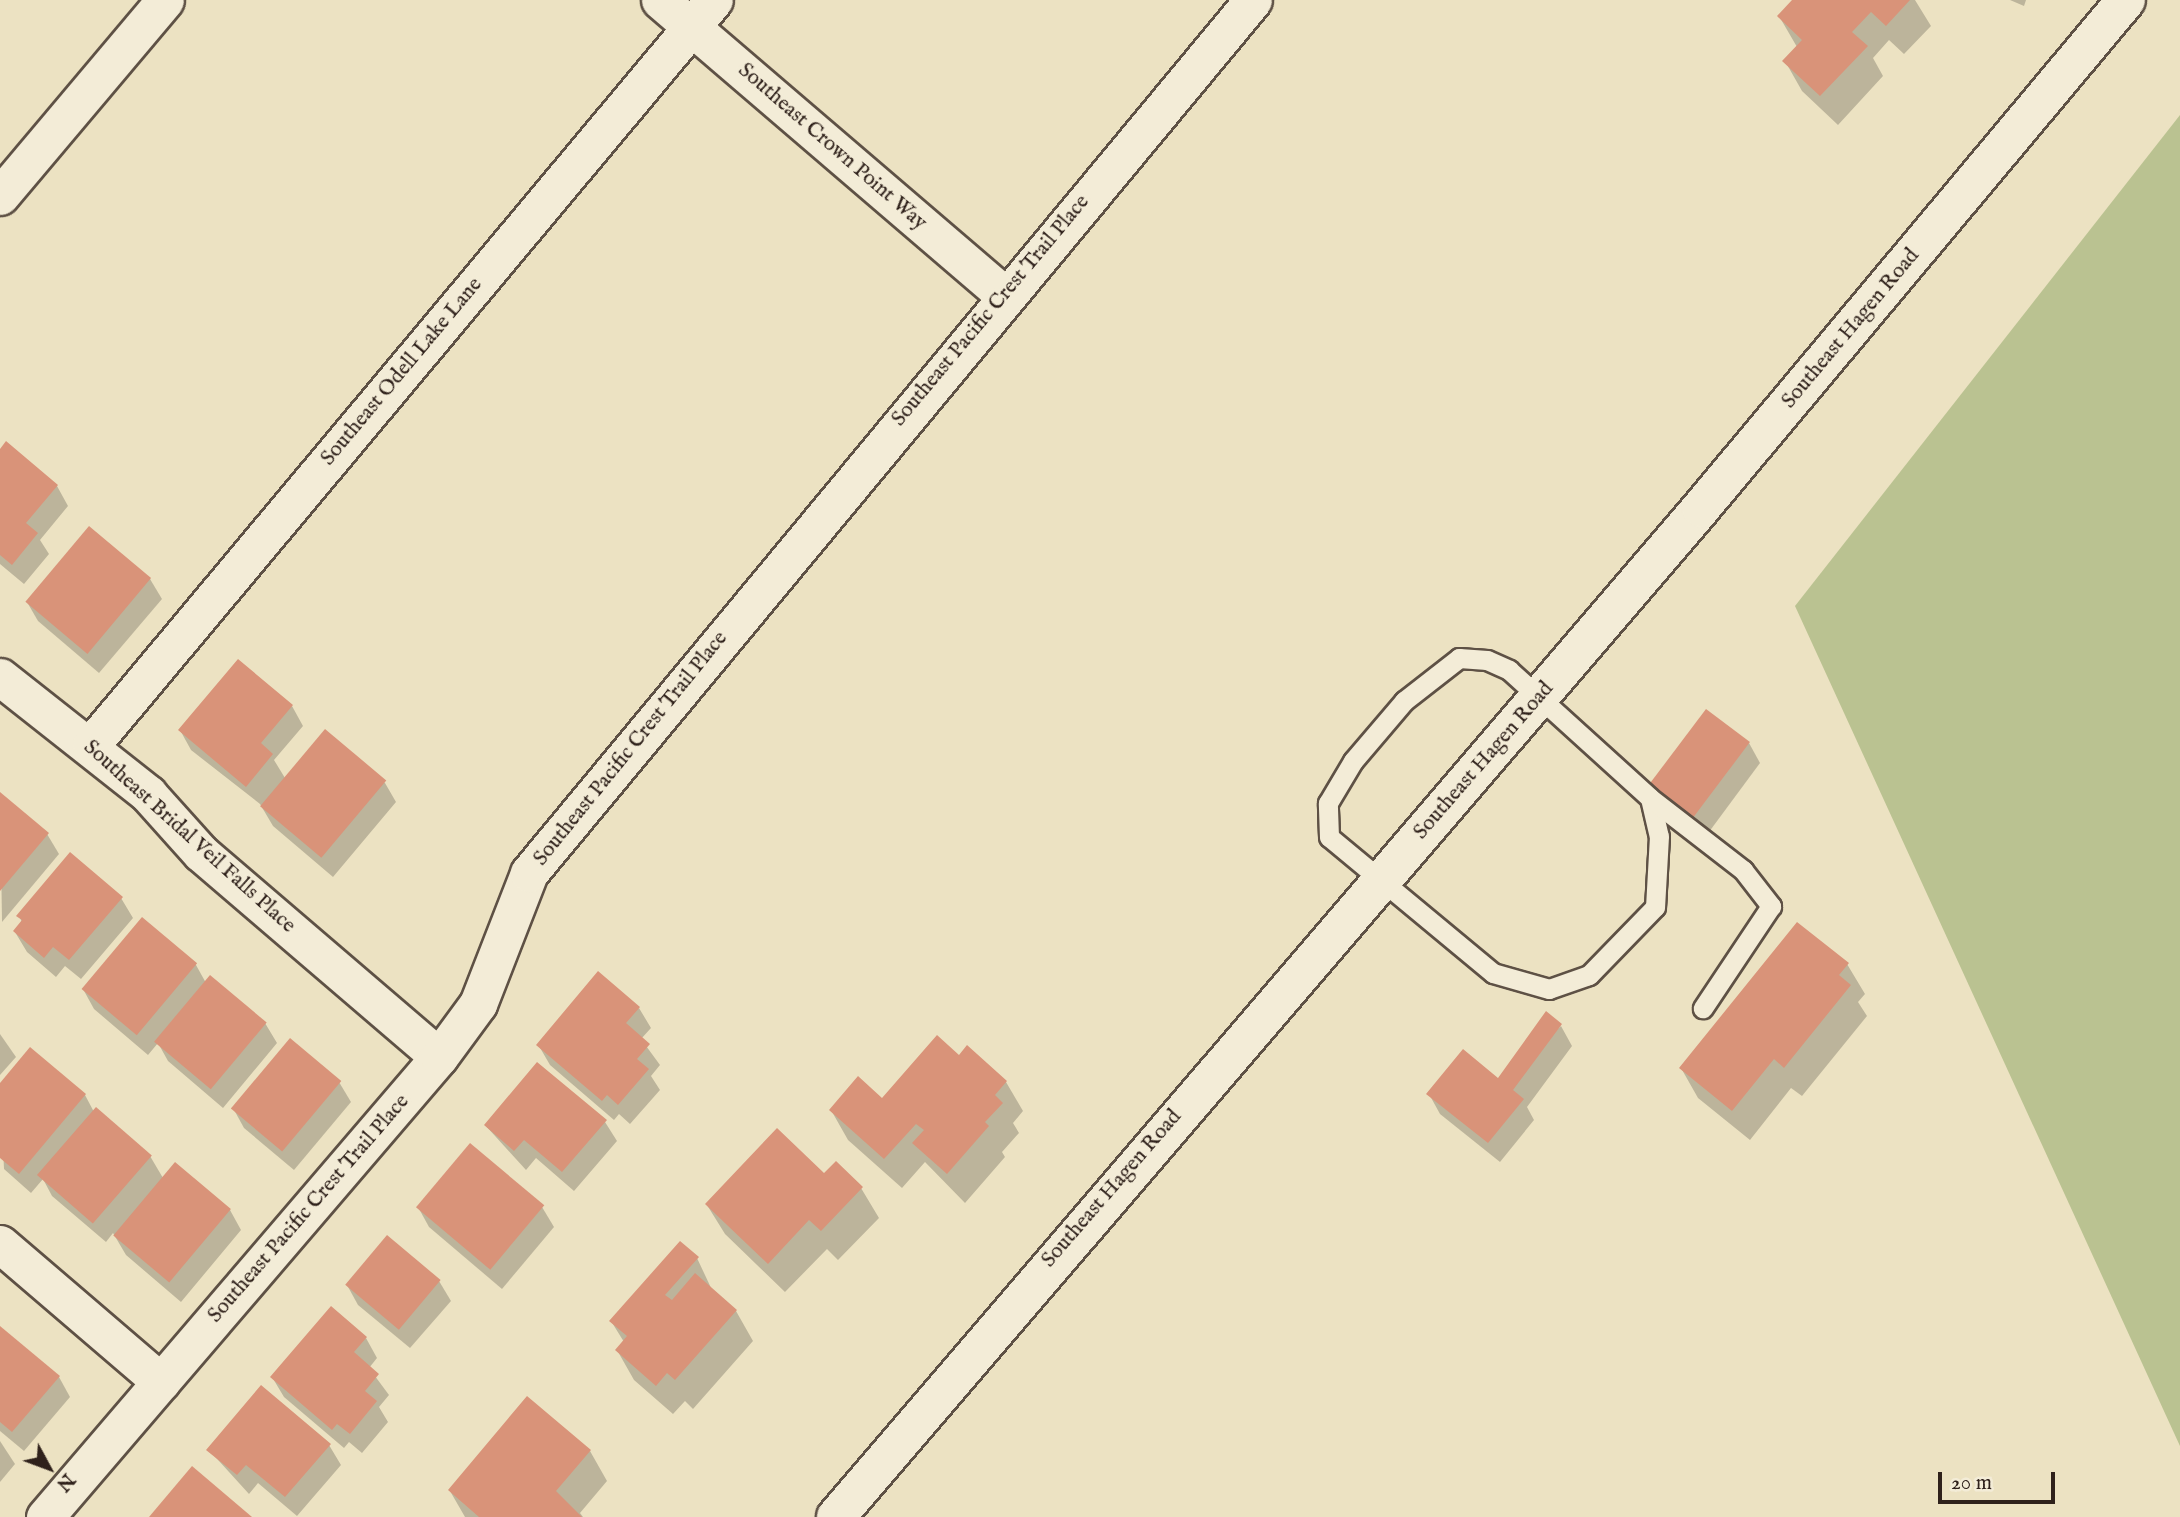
<!DOCTYPE html>
<style>
body{margin:0}
#map{position:relative;width:2180px;height:1517px;overflow:hidden;background:#ece2c2;font-family:"IM FELL English",serif}
div>[style]{position:absolute}
.green>*{inset:0;background:#bac291}
.shadow>*{inset:0;background:#0003}
.building>*{inset:0;background:#d99379;transform-origin:0 0}
.roads{filter:drop-shadow(2px 0 #5e5145) drop-shadow(-2px 0 #5e5145) drop-shadow(0 2px #5e5145) drop-shadow(0 -2px #5e5145)}
.lane>*{height:19px;margin:-9.5px;padding:0 9.5px;transform-origin:9.5px;border-radius:9.5px;background:#f3ecd7}
.street>*{height:37px;margin:-18.5px;padding:0 18.5px;transform-origin:18.5px;border-radius:18.5px;background:#f3ecd7}
.secondary>*{height:38px;margin:-19px;padding:0 19px;transform-origin:19px;border-radius:19px;background:#f3ecd7}
span{translate:-50% -50%;white-space:nowrap;text-align:center;line-height:1.15;-webkit-text-stroke:6px #f3ecd7;paint-order:stroke}
.street-label{font-size:21px;color:#2f211b}
.north{position:absolute;left:14px;top:1433px;width:70px;height:70px;-webkit-text-stroke:5px #f3ecd7;paint-order:stroke;rotate:131deg;font-size:19px;font-weight:700;line-height:28px;text-align:center;color:#2f211b}
.north::after{content:'';display:block;margin:auto;width:24px;height:32px;background:#2f211b;clip-path:polygon(50% 0,100% 100%,50% 72%,0 100%)}
.scale{position:absolute;left:1938px;top:1472px;width:117px;height:32px;box-sizing:border-box;border:4px solid #2f211b;border-top:0;padding-left:9px;font-size:21px;line-height:24px;white-space:nowrap;color:#2f211b;-webkit-text-stroke:5px #f3ecd7;paint-order:stroke}
</style>
<div id="map">
<div class="green">
<i style="clip-path:polygon(2180px 115px,2180px 1446px,1795px 606px)"></i>
</div>
<div class="shadow">
<i style="clip-path:polygon(1794px 0,1915px 0,1931px 26px,1904px 54px,1889px 40px,1873px 58px,1883px 76px,1838px 125px,1802px 91px,1785px 61px,1797px 47px,1779px 16px)"></i>
<i style="clip-path:polygon(2010px 0,2026px 0,2024px 6px)"></i>
<i style="clip-path:polygon(0 451px,57px 486px,68px 506px,40px 540px,49px 554px,24px 584px,0 564px)"></i>
<i style="clip-path:polygon(89px 528px,150px 579px,162px 599px,99px 673px,38px 621px,27px 602px)"></i>
<i style="clip-path:polygon(292px 706px,303px 726px,274px 760px,285px 778px,325px 731px,385px 783px,396px 802px,333px 877px,273px 826px,260px 804px,191px 750px,180px 730px)"></i>
<i style="clip-path:polygon(1749px 743px,1760px 763px,1706px 836px,1663px 804px,1652px 785px)"></i>
<i style="clip-path:polygon(0 794px,47px 834px,59px 854px,2px 922px)"></i>
<i style="clip-path:polygon(121px 898px,133px 918px,81px 979px,65px 966px,56px 977px,27px 952px,15px 932px,22px 922px,19px 916px)"></i>
<i style="clip-path:polygon(142px 919px,196px 965px,206px 983px,265px 1023px,277px 1043px,223px 1108px,168px 1061px,158px 1043px,148px 1055px,94px 1009px,83px 989px)"></i>
<i style="clip-path:polygon(1847px 964px,1865px 994px,1858px 1002px,1867px 1016px,1802px 1096px,1791px 1088px,1750px 1140px,1698px 1098px,1681px 1068px)"></i>
<i style="clip-path:polygon(639px 1008px,651px 1028px,641px 1039px,660px 1065px,651px 1076px,660px 1090px,630px 1124px,619px 1114px,614px 1120px,550px 1065px,539px 1046px)"></i>
<i style="clip-path:polygon(1561px 1026px,1572px 1046px,1527px 1107px,1534px 1120px,1500px 1162px,1440px 1114px,1429px 1094px,1499px 1080px)"></i>
<i style="clip-path:polygon(0 1034px,16px 1057px,0 1075px)"></i>
<i style="clip-path:polygon(959px 1057px,1006px 1082px,1023px 1111px,1013px 1123px,1019px 1133px,1002px 1152px,1005px 1157px,965px 1203px,925px 1162px,902px 1188px,848px 1140px,831px 1110px,882px 1100px)"></i>
<i style="clip-path:polygon(339px 1082px,351px 1102px,294px 1170px,244px 1128px,233px 1108px)"></i>
<i style="clip-path:polygon(0 1085px,85px 1095px,94px 1112px,150px 1156px,163px 1178px,230px 1210px,241px 1230px,181px 1302px,126px 1255px,113px 1233px,106px 1242px,52px 1196px,43px 1179px,31px 1193px,4px 1169px)"></i>
<i style="clip-path:polygon(605px 1122px,617px 1141px,574px 1191px,536px 1158px,526px 1170px,486px 1126px)"></i>
<i style="clip-path:polygon(824px 1175px,861px 1188px,879px 1218px,838px 1260px,827px 1249px,785px 1292px,725px 1234px,707px 1205px)"></i>
<i style="clip-path:polygon(418px 1207px,542px 1207px,554px 1227px,502px 1289px,429px 1227px)"></i>
<i style="clip-path:polygon(387px 1237px,439px 1281px,451px 1301px,410px 1348px,358px 1305px,347px 1285px)"></i>
<i style="clip-path:polygon(697px 1258px,712px 1290px,736px 1311px,753px 1341px,693px 1409px,685px 1401px,673px 1414px,634px 1380px,617px 1350px,624px 1342px,611px 1321px)"></i>
<i style="clip-path:polygon(0 1328px,59px 1377px,70px 1397px,24px 1451px,0 1431px)"></i>
<i style="clip-path:polygon(366px 1338px,377px 1358px,369px 1368px,389px 1395px,379px 1407px,388px 1422px,362px 1453px,349px 1442px,344px 1448px,284px 1397px,272px 1377px)"></i>
<i style="clip-path:polygon(0 1441px,15px 1464px,0 1482px)"></i>
<i style="clip-path:polygon(329px 1445px,341px 1465px,297px 1516px,258px 1483px,249px 1494px,209px 1450px)"></i>
<i style="clip-path:polygon(590px 1451px,607px 1481px,580px 1513px,583px 1517px,465px 1517px,450px 1491px)"></i>
</div>
<div class="building">
<i style="clip-path:polygon(1792px 0,1910px 0,1886px 26px,1871px 12px,1852px 32px,1868px 46px,1820px 96px,1782px 61px,1802px 40px,1777px 16px)"></i>
<i style="clip-path:polygon(6px 441px,58px 485px,26px 523px,38px 533px,12px 565px,0 555px,0 449px)"></i>
<i style="left:89px;top:526px;width:81px;height:99px;rotate:40deg"></i>
<i style="clip-path:polygon(238px 659px,293px 705px,261px 743px,273px 754px,246px 787px,178px 730px)"></i>
<i style="left:1706px;top:709px;width:55px;height:94px;rotate:37deg"></i>
<i style="left:325px;top:729px;width:80px;height:101px;rotate:40deg"></i>
<i style="clip-path:polygon(0 792px,49px 833px,0 891px)"></i>
<i style="clip-path:polygon(70px 852px,123px 897px,69px 960px,53px 947px,44px 958px,13px 931px,22px 920px,16px 916px)"></i>
<i style="left:142px;top:917px;width:72px;height:94px;rotate:40deg"></i>
<i style="clip-path:polygon(1797px 922px,1849px 963px,1839px 975px,1851px 985px,1784px 1068px,1774px 1059px,1732px 1111px,1679px 1068px)"></i>
<i style="clip-path:polygon(598px 971px,640px 1007px,626px 1023px,650px 1044px,637px 1059px,649px 1069px,618px 1105px,607px 1095px,602px 1101px,536px 1045px)"></i>
<i style="left:210px;top:975px;width:74px;height:87px;rotate:40deg"></i>
<i style="clip-path:polygon(1546px 1011px,1562px 1024px,1513px 1090px,1524px 1099px,1488px 1143px,1426px 1094px,1463px 1049px,1498px 1078px)"></i>
<i style="clip-path:polygon(937px 1035px,959px 1055px,967px 1045px,1007px 1081px,995px 1095px,1003px 1103px,985px 1122px,989px 1126px,947px 1174px,912px 1143px,924px 1130px,916px 1124px,884px 1159px,829px 1110px,858px 1076px,882px 1098px)"></i>
<i style="left:290px;top:1038px;width:67px;height:92px;rotate:40deg"></i>
<i style="clip-path:polygon(30px 1047px,86px 1094px,19px 1174px,0 1158px,0 1083px)"></i>
<i style="clip-path:polygon(537px 1062px,607px 1120px,562px 1172px,524px 1140px,514px 1151px,484px 1125px)"></i>
<i style="left:96px;top:1107px;width:74px;height:90px;rotate:41deg"></i>
<i style="clip-path:polygon(777px 1128px,824px 1173px,836px 1161px,863px 1187px,821px 1231px,809px 1220px,768px 1264px,705px 1204px)"></i>
<i style="left:470px;top:1143px;width:97px;height:84px;rotate:40deg"></i>
<i style="left:175px;top:1162px;width:73px;height:96px;rotate:40deg"></i>
<i style="left:387px;top:1235px;width:70px;height:65px;rotate:40deg"></i>
<i style="clip-path:polygon(680px 1241px,699px 1257px,665px 1295px,672px 1300px,695px 1273px,737px 1310px,675px 1380px,667px 1373px,656px 1386px,615px 1350px,627px 1336px,609px 1321px)"></i>
<i style="clip-path:polygon(331px 1306px,367px 1337px,354px 1352px,379px 1374px,365px 1391px,377px 1401px,350px 1434px,337px 1424px,332px 1430px,270px 1377px)"></i>
<i style="clip-path:polygon(0 1326px,60px 1376px,12px 1432px,0 1422px)"></i>
<i style="clip-path:polygon(261px 1385px,331px 1444px,285px 1497px,246px 1465px,237px 1475px,206px 1450px)"></i>
<i style="clip-path:polygon(527px 1396px,591px 1450px,556px 1491px,582px 1517px,479px 1517px,448px 1490px)"></i>
<i style="clip-path:polygon(192px 1466px,252px 1517px,149px 1517px)"></i>
</div>
<div class="roads">
<div class="lane">
<i style="left:1459px;top:658px;width:28px;rotate:4deg"></i>
<i style="left:1487px;top:660px;width:24px;rotate:24deg"></i>
<i style="left:1509px;top:670px;width:190px;rotate:42.2deg"></i>
<i style="left:1650px;top:798px;width:39px;rotate:77deg"></i>
<i style="left:1659px;top:836px;width:71px;rotate:93.2deg"></i>
<i style="left:1655px;top:907px;width:95px;rotate:134.1deg"></i>
<i style="left:1589px;top:975px;width:42px;rotate:160.7deg"></i>
<i style="left:1549px;top:989px;width:58px;rotate:-164.1deg"></i>
<i style="left:1493px;top:973px;width:213px;rotate:-140.3deg"></i>
<i style="left:1329px;top:837px;width:34px;rotate:-92deg"></i>
<i style="left:1328px;top:803px;width:49px;rotate:-59.2deg"></i>
<i style="left:1353px;top:761px;width:79px;rotate:-49.6deg"></i>
<i style="left:1404px;top:701px;width:70px;rotate:-38deg"></i>
<i style="left:1650px;top:798px;width:118px;rotate:37.7deg"></i>
<i style="left:1743px;top:870px;width:46px;rotate:52.1deg"></i>
<i style="left:1771px;top:906px;width:123px;rotate:123.7deg"></i>
</div>
<div class="street">
<i style="left:660px;top:0;width:453px;rotate:40.6deg"></i>
<i style="left:0;top:196px;width:256px;rotate:-49.9deg"></i>
<i style="left:0;top:677px;width:189px;rotate:38.3deg"></i>
<i style="left:148px;top:794px;width:79px;rotate:48.1deg"></i>
<i style="left:201px;top:853px;width:313px;rotate:40.6deg"></i>
<i style="left:91px;top:745px;width:971px;rotate:-50.1deg"></i>
<i style="left:0;top:1244px;width:212px;rotate:40.6deg"></i>
<i style="left:45px;top:1517px;width:606px;rotate:-49.42deg"></i>
<i style="left:439px;top:1057px;width:66px;rotate:-53.7deg"></i>
<i style="left:478px;top:1004px;width:141px;rotate:-68.7deg"></i>
<i style="left:529px;top:873px;width:1134px;rotate:-50.33deg"></i>
</div>
<div class="secondary">
<i style="left:836px;top:1517px;width:1329px;rotate:-49.39deg"></i>
<i style="left:1701px;top:508px;width:662px;rotate:-50.08deg"></i>
</div>
</div>
<div class="street-label">
<span style="left:832px;top:147px;rotate:41deg">Southeast Crown Point Way</span>
<span style="left:991px;top:311px;rotate:-50deg">Southeast Pacific Crest Trail Place</span>
<span style="left:1851px;top:329px;rotate:-50deg">Southeast Hagen Road</span>
<span style="left:402px;top:372px;rotate:-50deg">Southeast Odell Lake Lane</span>
<span style="left:631px;top:749px;rotate:-51deg">Southeast Pacific Crest Trail Place</span>
<span style="left:1484px;top:761px;rotate:-49deg">Southeast Hagen Road</span>
<span style="left:189px;top:837px;rotate:42deg">Southeast Bridal Veil Falls Place</span>
<span style="left:1112px;top:1189px;rotate:-49deg">Southeast Hagen Road</span>
<span style="left:309px;top:1209px;rotate:-49deg">Southeast Pacific Crest Trail Place</span>
</div>
<div class="north">N</div>
<div class="scale">20 m</div>
</div>
